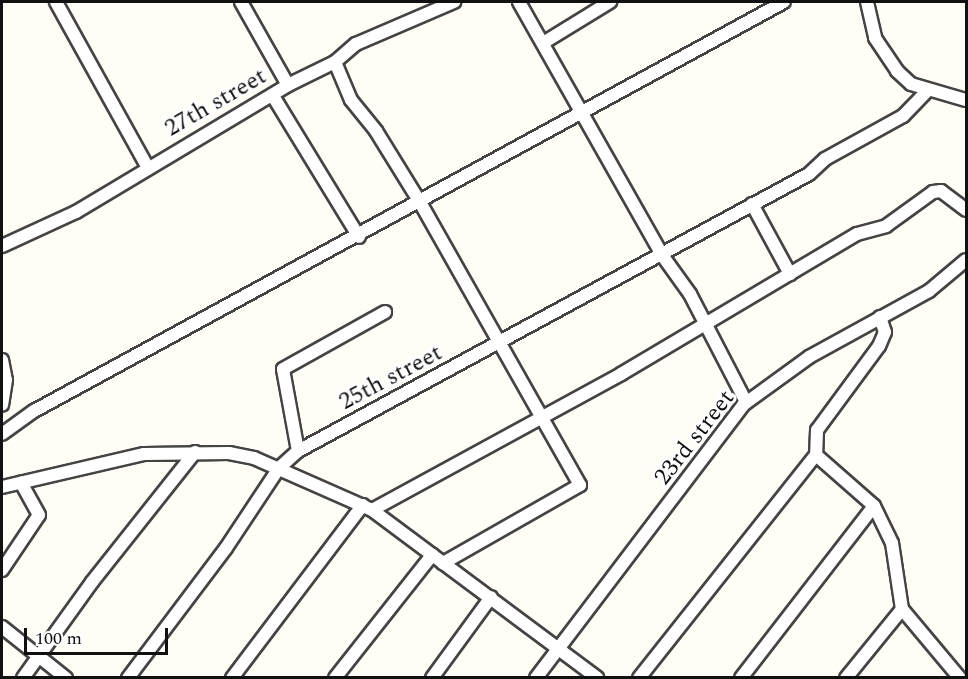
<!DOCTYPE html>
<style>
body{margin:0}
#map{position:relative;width:968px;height:679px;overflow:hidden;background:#fffdf5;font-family:Spectral,serif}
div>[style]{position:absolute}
.roads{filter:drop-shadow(2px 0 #444) drop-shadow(-2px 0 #444) drop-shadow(0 2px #444) drop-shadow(0 -2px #444)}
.minor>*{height:12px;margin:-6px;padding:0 6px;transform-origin:6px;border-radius:6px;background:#fff}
span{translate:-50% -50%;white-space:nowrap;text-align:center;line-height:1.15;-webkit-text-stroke:6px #fff;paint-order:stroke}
.street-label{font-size:24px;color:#111}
.frame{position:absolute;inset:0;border:3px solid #111;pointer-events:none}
.scale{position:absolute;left:24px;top:628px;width:144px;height:27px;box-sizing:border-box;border:3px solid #111;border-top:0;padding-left:8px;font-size:18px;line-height:21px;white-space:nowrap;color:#111;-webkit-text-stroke:4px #fff;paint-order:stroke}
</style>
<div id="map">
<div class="roads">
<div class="minor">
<i style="left:56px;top:2px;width:190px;rotate:61deg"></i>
<i style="left:241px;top:2px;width:95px;rotate:60.5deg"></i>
<i style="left:519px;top:2px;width:291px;rotate:60.5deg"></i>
<i style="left:662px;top:255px;width:48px;rotate:54.3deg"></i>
<i style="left:690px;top:294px;width:122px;rotate:62.6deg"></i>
<i style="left:867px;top:2px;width:37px;rotate:77deg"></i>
<i style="left:875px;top:38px;width:40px;rotate:56deg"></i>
<i style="left:897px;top:71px;width:19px;rotate:43deg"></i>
<i style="left:911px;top:84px;width:57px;rotate:16.2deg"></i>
<i style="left:543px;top:43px;width:79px;rotate:-31.5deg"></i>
<i style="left:335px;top:62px;width:41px;rotate:67.2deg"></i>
<i style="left:351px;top:100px;width:40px;rotate:51deg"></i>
<i style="left:376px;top:131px;width:86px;rotate:58.3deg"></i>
<i style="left:421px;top:204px;width:323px;rotate:60.5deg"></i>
<i style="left:580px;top:485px;width:158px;rotate:150.3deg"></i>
<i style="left:273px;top:96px;width:165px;rotate:58.6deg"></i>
<i style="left:752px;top:204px;width:80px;rotate:61.5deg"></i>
<i style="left:2px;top:246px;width:81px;rotate:-24.7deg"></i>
<i style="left:76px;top:212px;width:247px;rotate:-30.9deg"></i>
<i style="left:288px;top:85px;width:52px;rotate:-26.1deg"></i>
<i style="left:335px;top:62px;width:28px;rotate:-41deg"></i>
<i style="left:356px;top:44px;width:107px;rotate:-23.2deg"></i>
<i style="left:880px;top:317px;width:16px;rotate:72deg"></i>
<i style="left:885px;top:332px;width:15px;rotate:113deg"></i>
<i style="left:879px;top:346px;width:104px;rotate:126.4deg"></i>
<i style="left:817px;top:430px;width:25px;rotate:92deg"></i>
<i style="left:816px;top:455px;width:77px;rotate:41.3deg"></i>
<i style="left:874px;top:506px;width:41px;rotate:64.1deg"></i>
<i style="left:892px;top:543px;width:67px;rotate:81.4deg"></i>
<i style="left:902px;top:609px;width:90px;rotate:50deg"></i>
<i style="left:2px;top:360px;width:20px;rotate:79deg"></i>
<i style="left:6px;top:380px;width:25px;rotate:99deg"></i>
<i style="left:2px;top:434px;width:39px;rotate:-36deg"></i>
<i style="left:34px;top:411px;width:854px;rotate:-28.61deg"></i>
<i style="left:298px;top:451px;width:83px;rotate:-100.4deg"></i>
<i style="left:283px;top:369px;width:117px;rotate:-29.2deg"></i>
<i style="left:2px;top:487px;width:146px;rotate:-13.1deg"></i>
<i style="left:144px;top:454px;width:85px;rotate:-0.7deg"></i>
<i style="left:229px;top:453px;width:25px;rotate:11deg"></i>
<i style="left:254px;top:458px;width:129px;rotate:23.8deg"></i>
<i style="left:372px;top:510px;width:281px;rotate:36.7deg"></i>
<i style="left:372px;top:510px;width:284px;rotate:-28.6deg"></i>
<i style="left:621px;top:374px;width:274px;rotate:-30.7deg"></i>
<i style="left:857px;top:234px;width:30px;rotate:-15deg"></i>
<i style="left:886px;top:226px;width:58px;rotate:-35.9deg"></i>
<i style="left:933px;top:192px;width:8px;rotate:-7deg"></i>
<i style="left:941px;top:191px;width:31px;rotate:37deg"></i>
<i style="left:2px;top:570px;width:66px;rotate:-56.1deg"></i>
<i style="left:39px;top:515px;width:37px;rotate:-119deg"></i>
<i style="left:2px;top:627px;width:82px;rotate:38.6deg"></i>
<i style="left:23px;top:678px;width:118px;rotate:-54.3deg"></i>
<i style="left:92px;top:582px;width:166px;rotate:-51.6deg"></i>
<i style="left:128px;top:678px;width:163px;rotate:-53deg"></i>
<i style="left:226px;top:548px;width:96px;rotate:-56.5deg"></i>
<i style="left:279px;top:468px;width:25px;rotate:-42deg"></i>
<i style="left:298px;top:451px;width:581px;rotate:-28.46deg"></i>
<i style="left:809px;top:174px;width:22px;rotate:-43deg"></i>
<i style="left:825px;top:159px;width:89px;rotate:-28.9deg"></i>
<i style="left:903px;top:116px;width:36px;rotate:-46deg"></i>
<i style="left:232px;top:678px;width:217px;rotate:-52.9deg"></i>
<i style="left:335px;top:678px;width:157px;rotate:-51.7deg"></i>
<i style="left:432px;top:678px;width:100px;rotate:-53.9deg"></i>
<i style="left:536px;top:678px;width:343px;rotate:-52.8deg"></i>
<i style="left:743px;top:405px;width:82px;rotate:-36deg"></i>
<i style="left:809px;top:357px;width:137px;rotate:-28.8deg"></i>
<i style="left:929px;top:291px;width:48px;rotate:-40deg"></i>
<i style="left:639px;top:678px;width:285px;rotate:-51.6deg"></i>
<i style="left:741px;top:678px;width:217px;rotate:-52.3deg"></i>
<i style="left:846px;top:678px;width:89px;rotate:-50.9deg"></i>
</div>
</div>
<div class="street-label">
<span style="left:216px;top:103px;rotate:-30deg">27th street</span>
<span style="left:391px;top:378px;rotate:-28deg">25th street</span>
<span style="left:695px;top:438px;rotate:-52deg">23rd street</span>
</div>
<div class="frame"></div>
<div class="scale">100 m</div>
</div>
